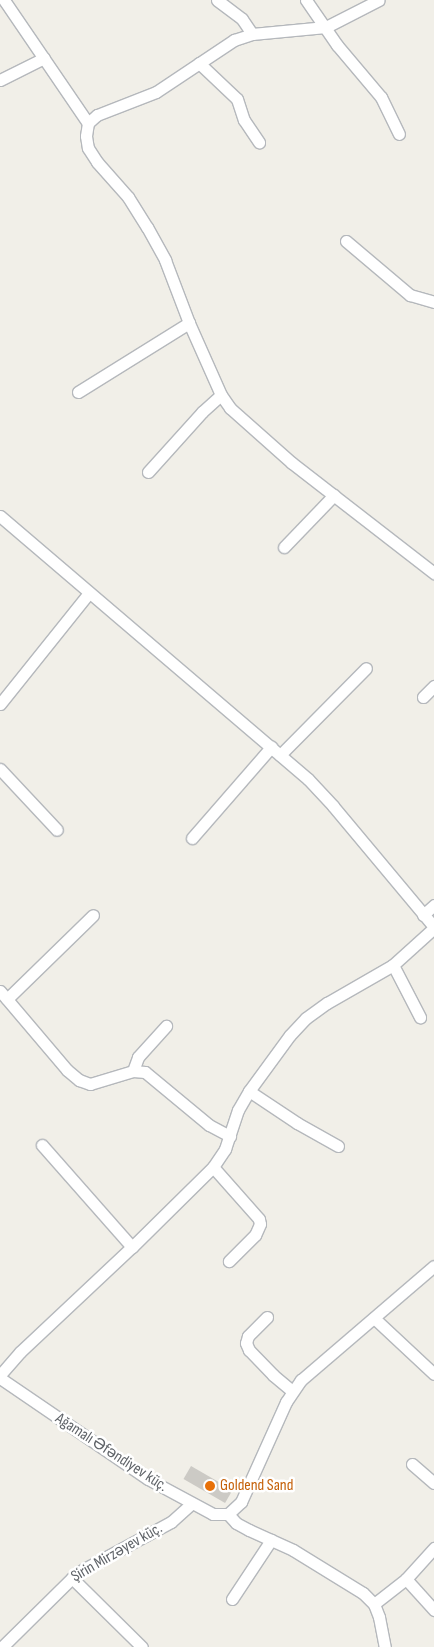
<!DOCTYPE html>
<meta charset="utf-8">
<style>
body{margin:0}
#map{position:relative;width:434px;height:1647px;overflow:hidden;background:#f1efe8;font-family:"Sofia Sans Condensed",sans-serif}
div>[style]{position:absolute}
.building>*{inset:0;background:#cccac5;transform-origin:0 0}
.roads{filter:drop-shadow(1px 0 #b5b8bc) drop-shadow(-1px 0 #b5b8bc) drop-shadow(0 1px #b5b8bc) drop-shadow(0 -1px #b5b8bc)}
.street>*{height:11px;margin:-5.5px;padding:0 5.5px;transform-origin:5.5px;border-radius:5.5px;background:#fff}
.dots>*{width:14px;height:14px;translate:-50% -50%;box-sizing:border-box;border:2px solid #fff;border-radius:50%}
span{translate:-50% -50%;white-space:nowrap;text-align:center;line-height:1.15;-webkit-text-stroke:5px #fff;paint-order:stroke}
.street-label{font-size:16px;color:#5f6368}
.food-label{font-size:16px;color:#c56008}
.left{translate:0 -50%;text-align:left}
</style>
<div id="map">
<div class="building">
<i style="left:191px;top:1466px;width:48px;height:15px;rotate:30deg"></i>
</div>
<div class="roads">
<div class="street">
<i style="left:4px;top:0;width:149px;rotate:55.7deg"></i>
<i style="left:88px;top:123px;width:13px;rotate:99deg"></i>
<i style="left:86px;top:136px;width:12px;rotate:81deg"></i>
<i style="left:88px;top:148px;width:17px;rotate:57deg"></i>
<i style="left:97px;top:162px;width:47px;rotate:48.5deg"></i>
<i style="left:128px;top:197px;width:36px;rotate:58deg"></i>
<i style="left:147px;top:227px;width:38px;rotate:61deg"></i>
<i style="left:165px;top:260px;width:67px;rotate:69.1deg"></i>
<i style="left:189px;top:323px;width:79px;rotate:66deg"></i>
<i style="left:221px;top:395px;width:16px;rotate:55deg"></i>
<i style="left:230px;top:408px;width:83px;rotate:41.6deg"></i>
<i style="left:292px;top:463px;width:180px;rotate:37.8deg"></i>
<i style="left:217px;top:0;width:31px;rotate:37deg"></i>
<i style="left:242px;top:19px;width:18px;rotate:56deg"></i>
<i style="left:306px;top:0;width:55px;rotate:55.4deg"></i>
<i style="left:337px;top:45px;width:68px;rotate:49.8deg"></i>
<i style="left:381px;top:97px;width:41px;rotate:64.1deg"></i>
<i style="left:199px;top:63px;width:52px;rotate:43.5deg"></i>
<i style="left:237px;top:99px;width:22px;rotate:72deg"></i>
<i style="left:244px;top:120px;width:27px;rotate:56deg"></i>
<i style="left:0;top:80px;width:49px;rotate:-26.6deg"></i>
<i style="left:88px;top:123px;width:12px;rotate:-42deg"></i>
<i style="left:97px;top:115px;width:63px;rotate:-21.3deg"></i>
<i style="left:156px;top:92px;width:94px;rotate:-33.7deg"></i>
<i style="left:234px;top:40px;width:19px;rotate:-18deg"></i>
<i style="left:252px;top:34px;width:74px;rotate:-5.4deg"></i>
<i style="left:326px;top:27px;width:59px;rotate:-27deg"></i>
<i style="left:346px;top:241px;width:84px;rotate:40.2deg"></i>
<i style="left:410px;top:295px;width:25px;rotate:16deg"></i>
<i style="left:78px;top:392px;width:131px;rotate:-31.9deg"></i>
<i style="left:148px;top:472px;width:81px;rotate:-48deg"></i>
<i style="left:202px;top:412px;width:25px;rotate:-42deg"></i>
<i style="left:0;top:516px;width:405px;rotate:40.5deg"></i>
<i style="left:308px;top:779px;width:37px;rotate:47deg"></i>
<i style="left:333px;top:806px;width:158px;rotate:50.1deg"></i>
<i style="left:284px;top:547px;width:72px;rotate:-46.1deg"></i>
<i style="left:423px;top:697px;width:16px;rotate:-45deg"></i>
<i style="left:0;top:704px;width:142px;rotate:-51.3deg"></i>
<i style="left:280px;top:755px;width:122px;rotate:-45.3deg"></i>
<i style="left:0;top:769px;width:83px;rotate:46.9deg"></i>
<i style="left:192px;top:838px;width:121px;rotate:-49deg"></i>
<i style="left:423px;top:915px;width:15px;rotate:-42deg"></i>
<i style="left:393px;top:965px;width:59px;rotate:62.6deg"></i>
<i style="left:0;top:991px;width:104px;rotate:49.7deg"></i>
<i style="left:67px;top:1070px;width:16px;rotate:40deg"></i>
<i style="left:79px;top:1080px;width:12px;rotate:20deg"></i>
<i style="left:90px;top:1084px;width:45px;rotate:-16.8deg"></i>
<i style="left:133px;top:1071px;width:12px;rotate:5deg"></i>
<i style="left:145px;top:1072px;width:83px;rotate:39.6deg"></i>
<i style="left:209px;top:1125px;width:24px;rotate:28deg"></i>
<i style="left:7px;top:999px;width:120px;rotate:-44.3deg"></i>
<i style="left:133px;top:1071px;width:15px;rotate:-70deg"></i>
<i style="left:138px;top:1057px;width:42px;rotate:-47.9deg"></i>
<i style="left:249px;top:1091px;width:58px;rotate:33.7deg"></i>
<i style="left:297px;top:1123px;width:47px;rotate:29.3deg"></i>
<i style="left:42px;top:1145px;width:136px;rotate:48.6deg"></i>
<i style="left:213px;top:1167px;width:69px;rotate:48.5deg"></i>
<i style="left:259px;top:1219px;width:5px;rotate:79deg"></i>
<i style="left:260px;top:1224px;width:12px;rotate:114deg"></i>
<i style="left:255px;top:1235px;width:37px;rotate:135deg"></i>
<i style="left:267px;top:1317px;width:27px;rotate:135deg"></i>
<i style="left:248px;top:1336px;width:7px;rotate:106deg"></i>
<i style="left:246px;top:1343px;width:8px;rotate:67deg"></i>
<i style="left:249px;top:1350px;width:35px;rotate:46deg"></i>
<i style="left:273px;top:1375px;width:25px;rotate:40deg"></i>
<i style="left:374px;top:1318px;width:82px;rotate:43deg"></i>
<i style="left:0;top:1375px;width:30px;rotate:-49deg"></i>
<i style="left:20px;top:1352px;width:154px;rotate:-43.2deg"></i>
<i style="left:132px;top:1247px;width:114px;rotate:-44.6deg"></i>
<i style="left:213px;top:1167px;width:22px;rotate:-56deg"></i>
<i style="left:225px;top:1149px;width:41px;rotate:-71.6deg"></i>
<i style="left:238px;top:1110px;width:22px;rotate:-60deg"></i>
<i style="left:249px;top:1091px;width:69px;rotate:-53.8deg"></i>
<i style="left:290px;top:1035px;width:23px;rotate:-47deg"></i>
<i style="left:306px;top:1018px;width:26px;rotate:-36deg"></i>
<i style="left:327px;top:1003px;width:76px;rotate:-29.9deg"></i>
<i style="left:393px;top:965px;width:55px;rotate:-42.1deg"></i>
<i style="left:0;top:1378px;width:179px;rotate:34.3deg"></i>
<i style="left:148px;top:1479px;width:74px;rotate:28.3deg"></i>
<i style="left:213px;top:1514px;width:15px"></i>
<i style="left:228px;top:1514px;width:18px;rotate:-43deg"></i>
<i style="left:241px;top:1502px;width:110px;rotate:-65.8deg"></i>
<i style="left:286px;top:1402px;width:27px;rotate:-56deg"></i>
<i style="left:301px;top:1380px;width:175px;rotate:-40.6deg"></i>
<i style="left:412px;top:1464px;width:29px;rotate:41deg"></i>
<i style="left:228px;top:1514px;width:12px;rotate:48deg"></i>
<i style="left:236px;top:1523px;width:15px;rotate:28deg"></i>
<i style="left:249px;top:1530px;width:48px;rotate:24.4deg"></i>
<i style="left:293px;top:1550px;width:82px;rotate:31.6deg"></i>
<i style="left:363px;top:1593px;width:16px;rotate:45deg"></i>
<i style="left:374px;top:1604px;width:14px;rotate:69deg"></i>
<i style="left:379px;top:1617px;width:31px;rotate:79deg"></i>
<i style="left:72px;top:1578px;width:98px;rotate:44.6deg"></i>
<i style="left:406px;top:1579px;width:42px;rotate:47.9deg"></i>
<i style="left:232px;top:1599px;width:71px;rotate:-56.5deg"></i>
<i style="left:374px;top:1604px;width:41px;rotate:-38deg"></i>
<i style="left:406px;top:1579px;width:42px;rotate:-47.9deg"></i>
<i style="left:2px;top:1647px;width:98px;rotate:-44.6deg"></i>
<i style="left:72px;top:1578px;width:15px;rotate:-37deg"></i>
<i style="left:84px;top:1569px;width:99px;rotate:-28.4deg"></i>
<i style="left:171px;top:1522px;width:28px;rotate:-42deg"></i>
</div>
</div>
<div class="dots">
<i style="left:210px;top:1486px;background:#e8710a"></i>
</div>
<div class="street-label">
<span style="left:111px;top:1453px;rotate:33deg">Ağamalı Əfəndiyev küç.</span>
<span style="left:117px;top:1553px;rotate:-30deg">Şirin Mirzəyev küç.</span>
</div>
<div class="food-label">
<span class="left" style="left:220px;top:1486px">Goldend Sand</span>
</div>
</div>
